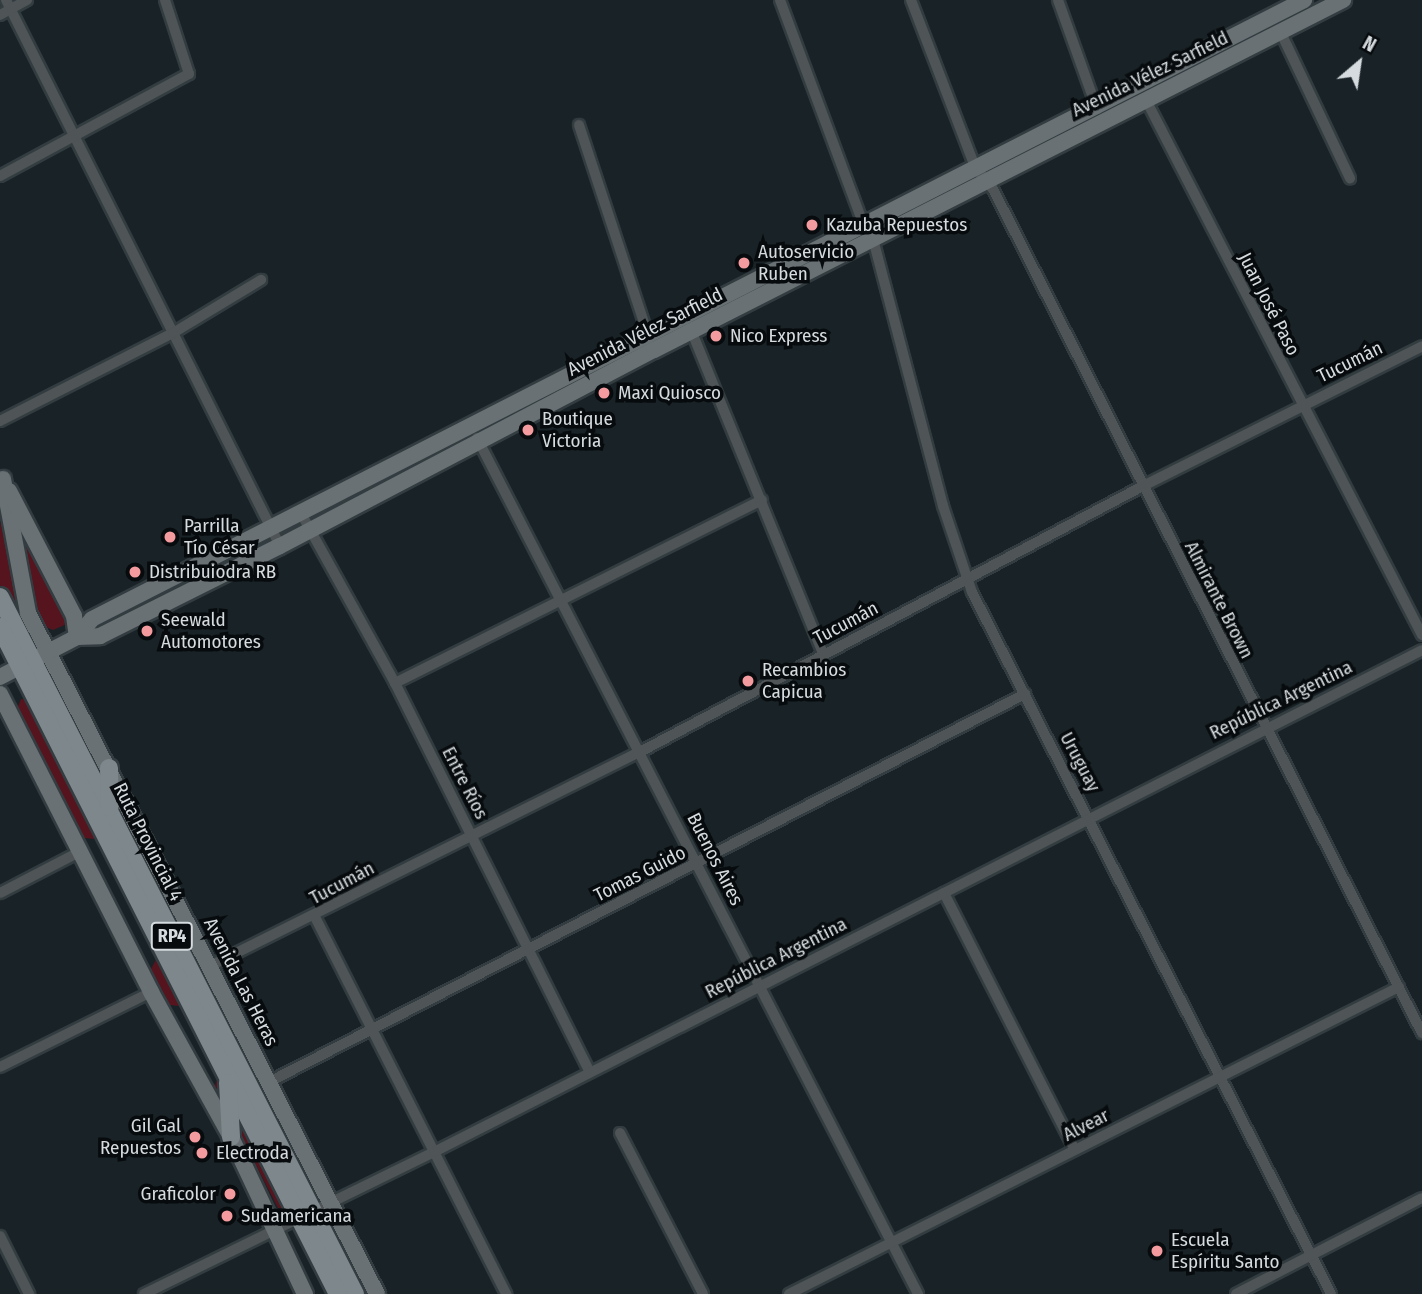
<!DOCTYPE html>
<meta charset="utf-8">
<style>
body{margin:0}
#map{position:relative;width:1422px;height:1294px;overflow:hidden;background:#192327;font-family:"Fira Sans Condensed",sans-serif}
div>[style]{position:absolute}
.green>*{inset:0;background:#56141e}
.roads{filter:drop-shadow(2px 0 #333d41) drop-shadow(-2px 0 #333d41) drop-shadow(0 2px #333d41) drop-shadow(0 -2px #333d41)}
.minor>*{height:10px;margin:-5px;padding:0 5px;transform-origin:5px;border-radius:5px;background:#4f5456}
.secondary>*{height:16px;margin:-8px;padding:0 8px;transform-origin:8px;border-radius:8px;background:#697175}
.primary>*{height:18px;margin:-9px;padding:0 9px;transform-origin:9px;border-radius:9px;background:#7d878c}
.dots>*{width:19px;height:19px;translate:-50% -50%;box-sizing:border-box;border:4px solid #070b0d;border-radius:50%}
span{translate:-50% -50%;white-space:nowrap;text-align:center;line-height:1.15;-webkit-text-stroke:7px #070b0d;paint-order:stroke}
.shield-label span{padding:2px 5px;background:#070b0d;border:2px solid;border-radius:5px;-webkit-text-stroke-width:0}
.shield-label{font-size:18px;color:#d5dbde;font-weight:700}
.street-label{font-size:19px;color:#d5dbde}
.poi-label{font-size:19px;color:#d5dbde}
.left{translate:0 -50%;text-align:left}
.right{translate:-100% -50%;text-align:right}
.north{position:absolute;left:1324px;top:28px;width:70px;height:70px;-webkit-text-stroke:5px #070b0d;paint-order:stroke;rotate:29deg;font-size:19px;font-weight:700;line-height:28px;text-align:center;color:#d5dbde}
.north::after{content:'';display:block;margin:auto;width:24px;height:32px;background:#d5dbde;clip-path:polygon(50% 0,100% 100%,50% 72%,0 100%)}
</style>
<div id="map">
<div class="green">
<i style="clip-path:polygon(0 521px,22px 616px,20px 620px,0 585px)"></i>
<i style="clip-path:polygon(19px 524px,66px 617px,67px 624px,53px 630px,44px 626px,34px 608px)"></i>
<i style="clip-path:polygon(21px 699px,28px 700px,223px 1078px,223px 1106px,213px 1092px,217px 1079px,179px 1006px,170px 1005px,151px 969px,157px 958px,96px 839px,84px 838px,17px 709px)"></i>
<i style="clip-path:polygon(116px 797px,315px 1187px,313px 1189px,121px 821px)"></i>
<i style="clip-path:polygon(236px 1110px,286px 1207px,284px 1209px,278px 1208px,238px 1130px)"></i>
</div>
<div class="roads">
<div class="minor">
<i style="left:6px;top:0;width:611px;rotate:63.35deg"></i>
<i style="left:780px;top:0;width:238px;rotate:69.6deg"></i>
<i style="left:863px;top:223px;width:19px;rotate:58deg"></i>
<i style="left:873px;top:239px;width:276px;rotate:75.3deg"></i>
<i style="left:943px;top:506px;width:91px;rotate:71.4deg"></i>
<i style="left:972px;top:592px;width:788px;rotate:62.91deg"></i>
<i style="left:911px;top:0;width:179px;rotate:69deg"></i>
<i style="left:975px;top:167px;width:28px;rotate:51deg"></i>
<i style="left:993px;top:189px;width:947px;rotate:63.06deg"></i>
<i style="left:1058px;top:0;width:116px;rotate:70.3deg"></i>
<i style="left:0;top:15px;width:31px;rotate:-29deg"></i>
<i style="left:1281px;top:33px;width:161px;rotate:64.6deg"></i>
<i style="left:1146px;top:100px;width:602px;rotate:62.71deg"></i>
<i style="left:579px;top:125px;width:224px;rotate:71.8deg"></i>
<i style="left:0;top:176px;width:215px;rotate:-28.4deg"></i>
<i style="left:189px;top:74px;width:78px;rotate:-108deg"></i>
<i style="left:689px;top:325px;width:357px;rotate:67.8deg"></i>
<i style="left:0;top:421px;width:194px;rotate:-27deg"></i>
<i style="left:173px;top:333px;width:103px;rotate:-31.1deg"></i>
<i style="left:477px;top:438px;width:963px;rotate:62.74deg"></i>
<i style="left:302px;top:515px;width:192px;rotate:61deg"></i>
<i style="left:395px;top:683px;width:435px;rotate:63.4deg"></i>
<i style="left:395px;top:683px;width:410px;rotate:-26.5deg"></i>
<i style="left:0;top:893px;width:89px;rotate:-27.4deg"></i>
<i style="left:944px;top:893px;width:288px;rotate:63deg"></i>
<i style="left:315px;top:917px;width:423px;rotate:63.1deg"></i>
<i style="left:210px;top:966px;width:478px;rotate:-26.5deg"></i>
<i style="left:638px;top:753px;width:569px;rotate:-27.87deg"></i>
<i style="left:1141px;top:487px;width:314px;rotate:-26.6deg"></i>
<i style="left:0;top:1067px;width:169px;rotate:-26.4deg"></i>
<i style="left:269px;top:1082px;width:850px;rotate:-27.17deg"></i>
<i style="left:620px;top:1133px;width:181px;rotate:62.7deg"></i>
<i style="left:0;top:1236px;width:65px;rotate:63.4deg"></i>
<i style="left:144px;top:1294px;width:323px;rotate:-26.1deg"></i>
<i style="left:434px;top:1152px;width:1108px;rotate:-26.93deg"></i>
<i style="left:789px;top:1294px;width:683px;rotate:-26.72deg"></i>
<i style="left:1236px;top:1294px;width:209px;rotate:-27.3deg"></i>
</div>
<div class="secondary">
<i style="left:3px;top:479px;width:136px;rotate:79.4deg"></i>
<i style="left:28px;top:613px;width:765px;rotate:62.87deg"></i>
<i style="left:9px;top:491px;width:141px;rotate:62.5deg"></i>
<i style="left:74px;top:616px;width:21px;rotate:82deg"></i>
<i style="left:77px;top:637px;width:23px;rotate:-2deg"></i>
<i style="left:100px;top:636px;width:201px;rotate:-26.6deg"></i>
<i style="left:280px;top:546px;width:422px;rotate:-27.7deg"></i>
<i style="left:654px;top:350px;width:773px;rotate:-26.93deg"></i>
<i style="left:0;top:677px;width:87px;rotate:-27.5deg"></i>
<i style="left:77px;top:637px;width:23px;rotate:-50deg"></i>
<i style="left:92px;top:619px;width:1361px;rotate:-27.05deg"></i>
<i style="left:0;top:694px;width:334px;rotate:63.1deg"></i>
<i style="left:151px;top:992px;width:166px;rotate:61.1deg"></i>
<i style="left:231px;top:1137px;width:174px;rotate:64.8deg"></i>
</div>
<div class="primary">
<i style="left:0;top:597px;width:782px;rotate:63.01deg"></i>
<i style="left:0;top:627px;width:748px;rotate:63.13deg"></i>
<i style="left:109px;top:768px;width:39px;rotate:89deg"></i>
<i style="left:228px;top:1083px;width:54px;rotate:86.8deg"></i>
</div>
</div>
<div class="dots">
<i style="left:812px;top:225px;background:#f49b9f"></i>
<i style="left:744px;top:263px;background:#f49b9f"></i>
<i style="left:716px;top:336px;background:#f49b9f"></i>
<i style="left:604px;top:393px;background:#f49b9f"></i>
<i style="left:528px;top:430px;background:#f49b9f"></i>
<i style="left:170px;top:537px;background:#f49b9f"></i>
<i style="left:135px;top:572px;background:#f49b9f"></i>
<i style="left:147px;top:631px;background:#f49b9f"></i>
<i style="left:748px;top:681px;background:#f49b9f"></i>
<i style="left:195px;top:1137px;background:#f49b9f"></i>
<i style="left:202px;top:1153px;background:#f49b9f"></i>
<i style="left:230px;top:1194px;background:#f49b9f"></i>
<i style="left:227px;top:1216px;background:#f49b9f"></i>
<i style="left:1157px;top:1251px;background:#f49b9f"></i>
</div>
<div class="shield-label">
<span style="left:172px;top:936px">RP4</span>
</div>
<div class="street-label">
<span style="left:1150px;top:74px;rotate:-26deg">Avenida Vélez Sarfield</span>
<span style="left:1269px;top:304px;rotate:63deg">Juan José Paso</span>
<span style="left:645px;top:332px;rotate:-27deg">Avenida Vélez Sarfield</span>
<span style="left:1350px;top:362px;rotate:-26deg">Tucumán</span>
<span style="left:1219px;top:600px;rotate:63deg">Almirante Brown</span>
<span style="left:846px;top:623px;rotate:-28deg">Tucumán</span>
<span style="left:1281px;top:700px;rotate:-26deg">República Argentina</span>
<span style="left:1080px;top:762px;rotate:62deg">Uruguay</span>
<span style="left:465px;top:783px;rotate:63deg">Entre Ríos</span>
<span style="left:148px;top:842px;rotate:63deg">Ruta Provincial 4</span>
<span style="left:715px;top:859px;rotate:63deg">Buenos Aires</span>
<span style="left:640px;top:874px;rotate:-27deg">Tomas Guido</span>
<span style="left:342px;top:883px;rotate:-28deg">Tucumán</span>
<span style="left:776px;top:958px;rotate:-27deg">República Argentina</span>
<span style="left:241px;top:982px;rotate:63deg">Avenida Las Heras</span>
<span style="left:1086px;top:1125px;rotate:-27deg">Alvear</span>
</div>
<div class="poi-label">
<span class="left" style="left:826px;top:225px">Kazuba Repuestos</span>
<span class="left" style="left:758px;top:263px">Autoservicio<br>Ruben</span>
<span class="left" style="left:730px;top:336px">Nico Express</span>
<span class="left" style="left:618px;top:393px">Maxi Quiosco</span>
<span class="left" style="left:542px;top:430px">Boutique<br>Victoria</span>
<span class="left" style="left:184px;top:537px">Parrilla<br>Tío César</span>
<span class="left" style="left:149px;top:572px">Distribuiodra RB</span>
<span class="left" style="left:161px;top:631px">Seewald<br>Automotores</span>
<span class="left" style="left:762px;top:681px">Recambios<br>Capicua</span>
<span class="right" style="left:181px;top:1137px">Gil Gal<br>Repuestos</span>
<span class="left" style="left:216px;top:1153px">Electroda</span>
<span class="right" style="left:216px;top:1194px">Graficolor</span>
<span class="left" style="left:241px;top:1216px">Sudamericana</span>
<span class="left" style="left:1171px;top:1251px">Escuela<br>Espíritu Santo</span>
</div>
<div class="north">N</div>
</div>
